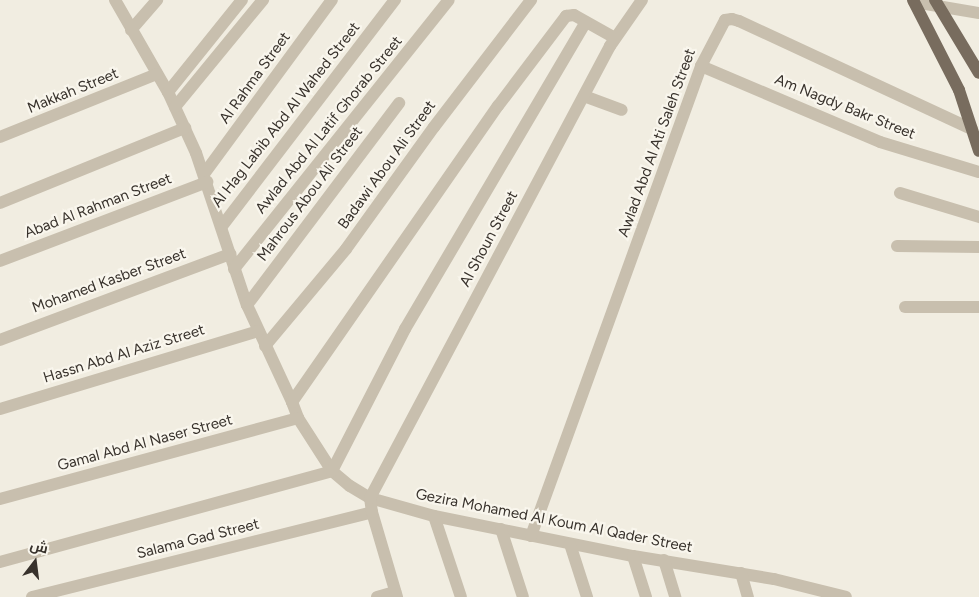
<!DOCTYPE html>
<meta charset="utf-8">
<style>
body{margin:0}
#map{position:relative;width:979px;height:597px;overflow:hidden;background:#f1ede1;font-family:Figtree,Cairo,sans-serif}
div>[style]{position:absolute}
.minor>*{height:12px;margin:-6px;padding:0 6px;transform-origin:6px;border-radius:6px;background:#c8bfae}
.major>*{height:12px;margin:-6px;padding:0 6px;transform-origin:6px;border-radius:6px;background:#786c5e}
span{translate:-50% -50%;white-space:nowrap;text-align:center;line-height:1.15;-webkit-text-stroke:4.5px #f9f6ed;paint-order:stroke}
.street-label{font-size:15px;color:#38322c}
.north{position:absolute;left:10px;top:537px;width:50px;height:50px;-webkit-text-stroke:4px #f9f6ed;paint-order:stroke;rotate:15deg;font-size:14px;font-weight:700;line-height:20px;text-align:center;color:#38322c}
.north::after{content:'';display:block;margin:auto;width:18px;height:22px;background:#38322c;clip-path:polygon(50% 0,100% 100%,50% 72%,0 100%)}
</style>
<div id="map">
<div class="minor">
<i style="left:115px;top:0;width:106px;rotate:60.1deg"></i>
<i style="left:168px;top:92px;width:67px;rotate:65.3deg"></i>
<i style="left:196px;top:153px;width:160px;rotate:71.5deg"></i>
<i style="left:247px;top:305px;width:107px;rotate:65.1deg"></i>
<i style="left:292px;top:402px;width:17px;rotate:69deg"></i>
<i style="left:298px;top:418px;width:63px;rotate:57.3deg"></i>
<i style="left:332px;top:471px;width:23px;rotate:40deg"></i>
<i style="left:350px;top:486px;width:23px;rotate:31deg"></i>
<i style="left:370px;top:498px;width:66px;rotate:15.7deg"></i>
<i style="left:434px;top:516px;width:203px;rotate:11.4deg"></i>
<i style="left:633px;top:556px;width:143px;rotate:9.3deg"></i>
<i style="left:774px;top:579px;width:74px;rotate:14deg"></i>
<i style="left:914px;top:2px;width:66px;rotate:9.6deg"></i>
<i style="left:131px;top:30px;width:40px;rotate:-49deg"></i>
<i style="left:701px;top:66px;width:194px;rotate:23deg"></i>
<i style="left:880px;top:142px;width:103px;rotate:16.9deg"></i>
<i style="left:168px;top:92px;width:118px;rotate:-51.2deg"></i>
<i style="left:584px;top:96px;width:40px;rotate:20.2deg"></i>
<i style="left:175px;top:107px;width:139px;rotate:-50.6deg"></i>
<i style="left:0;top:137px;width:169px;rotate:-21.9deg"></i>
<i style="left:204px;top:174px;width:216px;rotate:-53.7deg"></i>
<i style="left:900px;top:193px;width:83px;rotate:16.9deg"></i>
<i style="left:0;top:203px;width:200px;rotate:-22.1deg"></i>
<i style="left:222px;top:226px;width:285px;rotate:-52.6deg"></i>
<i style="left:897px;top:246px;width:82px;rotate:0.7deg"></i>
<i style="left:0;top:261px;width:222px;rotate:-20.9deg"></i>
<i style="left:234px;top:269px;width:344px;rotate:-51.4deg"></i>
<i style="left:247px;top:305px;width:253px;rotate:-53deg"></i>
<i style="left:905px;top:307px;width:74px"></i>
<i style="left:0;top:340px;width:246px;rotate:-20.5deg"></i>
<i style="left:265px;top:346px;width:126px;rotate:-50.1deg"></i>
<i style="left:346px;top:249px;width:150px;rotate:-54.2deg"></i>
<i style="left:434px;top:127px;width:160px;rotate:-52.6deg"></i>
<i style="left:292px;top:402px;width:361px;rotate:-55.2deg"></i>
<i style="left:498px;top:106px;width:113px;rotate:-52.9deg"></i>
<i style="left:566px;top:16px;width:8px;rotate:-7deg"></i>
<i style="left:574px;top:15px;width:47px;rotate:29.3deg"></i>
<i style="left:0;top:409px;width:270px;rotate:-16.8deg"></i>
<i style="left:0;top:499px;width:309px;rotate:-15.2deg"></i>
<i style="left:434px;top:516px;width:85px;rotate:71.6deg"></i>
<i style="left:501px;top:529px;width:71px;rotate:72.1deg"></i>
<i style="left:531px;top:536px;width:500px;rotate:-70.1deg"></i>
<i style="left:701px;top:66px;width:52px;rotate:-62.4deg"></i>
<i style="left:725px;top:20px;width:7px;rotate:-8deg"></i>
<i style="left:732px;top:19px;width:7px;rotate:16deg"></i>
<i style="left:739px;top:21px;width:257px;rotate:24.9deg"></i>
<i style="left:570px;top:544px;width:56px;rotate:72.2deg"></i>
<i style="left:633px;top:556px;width:43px;rotate:72.4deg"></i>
<i style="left:664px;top:560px;width:39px;rotate:73deg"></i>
<i style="left:0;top:562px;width:344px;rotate:-15.3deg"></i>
<i style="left:332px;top:471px;width:160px;rotate:-62.8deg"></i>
<i style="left:405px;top:329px;width:356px;rotate:-59.5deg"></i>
<i style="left:741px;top:573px;width:25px;rotate:74deg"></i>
<i style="left:32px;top:597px;width:350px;rotate:-14deg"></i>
<i style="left:377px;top:597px;width:19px;rotate:-16deg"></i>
<i style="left:397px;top:597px;width:89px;rotate:-106.4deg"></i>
<i style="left:372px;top:512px;width:14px;rotate:-98deg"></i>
<i style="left:370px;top:498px;width:512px;rotate:-62.03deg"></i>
<i style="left:610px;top:46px;width:56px;rotate:-55.2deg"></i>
</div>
<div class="major">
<i style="left:913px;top:0;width:101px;rotate:62.9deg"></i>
<i style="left:959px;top:90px;width:64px;rotate:71.8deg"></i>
<i style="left:935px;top:0;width:85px;rotate:58.9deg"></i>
</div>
<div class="street-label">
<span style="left:255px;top:78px;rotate:-54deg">Al Rahma Street</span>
<span style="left:73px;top:91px;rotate:-22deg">Makkah Street</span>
<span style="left:845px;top:107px;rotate:22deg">Am Nagdy Bakr Street</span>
<span style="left:286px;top:115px;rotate:-52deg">Al Hag Labib Abd Al Wahed Street</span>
<span style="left:329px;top:125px;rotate:-51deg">Awlad Abd Al Latif Ghorab Street</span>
<span style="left:657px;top:143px;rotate:-70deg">Awlad Abd Al Ati Saleh Street</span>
<span style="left:387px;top:165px;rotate:-54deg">Badawi Abou Ali Street</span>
<span style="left:310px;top:194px;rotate:-53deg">Mahrous Abou Ali Street</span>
<span style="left:98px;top:206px;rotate:-21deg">Abad Al Rahman Street</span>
<span style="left:489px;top:239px;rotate:-62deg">Al Shoun Street</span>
<span style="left:109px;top:281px;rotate:-20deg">Mohamed Kasber Street</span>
<span style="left:124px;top:354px;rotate:-17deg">Hassn Abd Al Aziz Street</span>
<span style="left:145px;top:443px;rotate:-15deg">Gamal Abd Al Naser Street</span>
<span style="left:554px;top:521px;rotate:11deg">Gezira Mohamed Al Koum Al Qader Street</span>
<span style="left:198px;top:539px;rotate:-14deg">Salama Gad Street</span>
</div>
<div class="north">ش</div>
</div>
